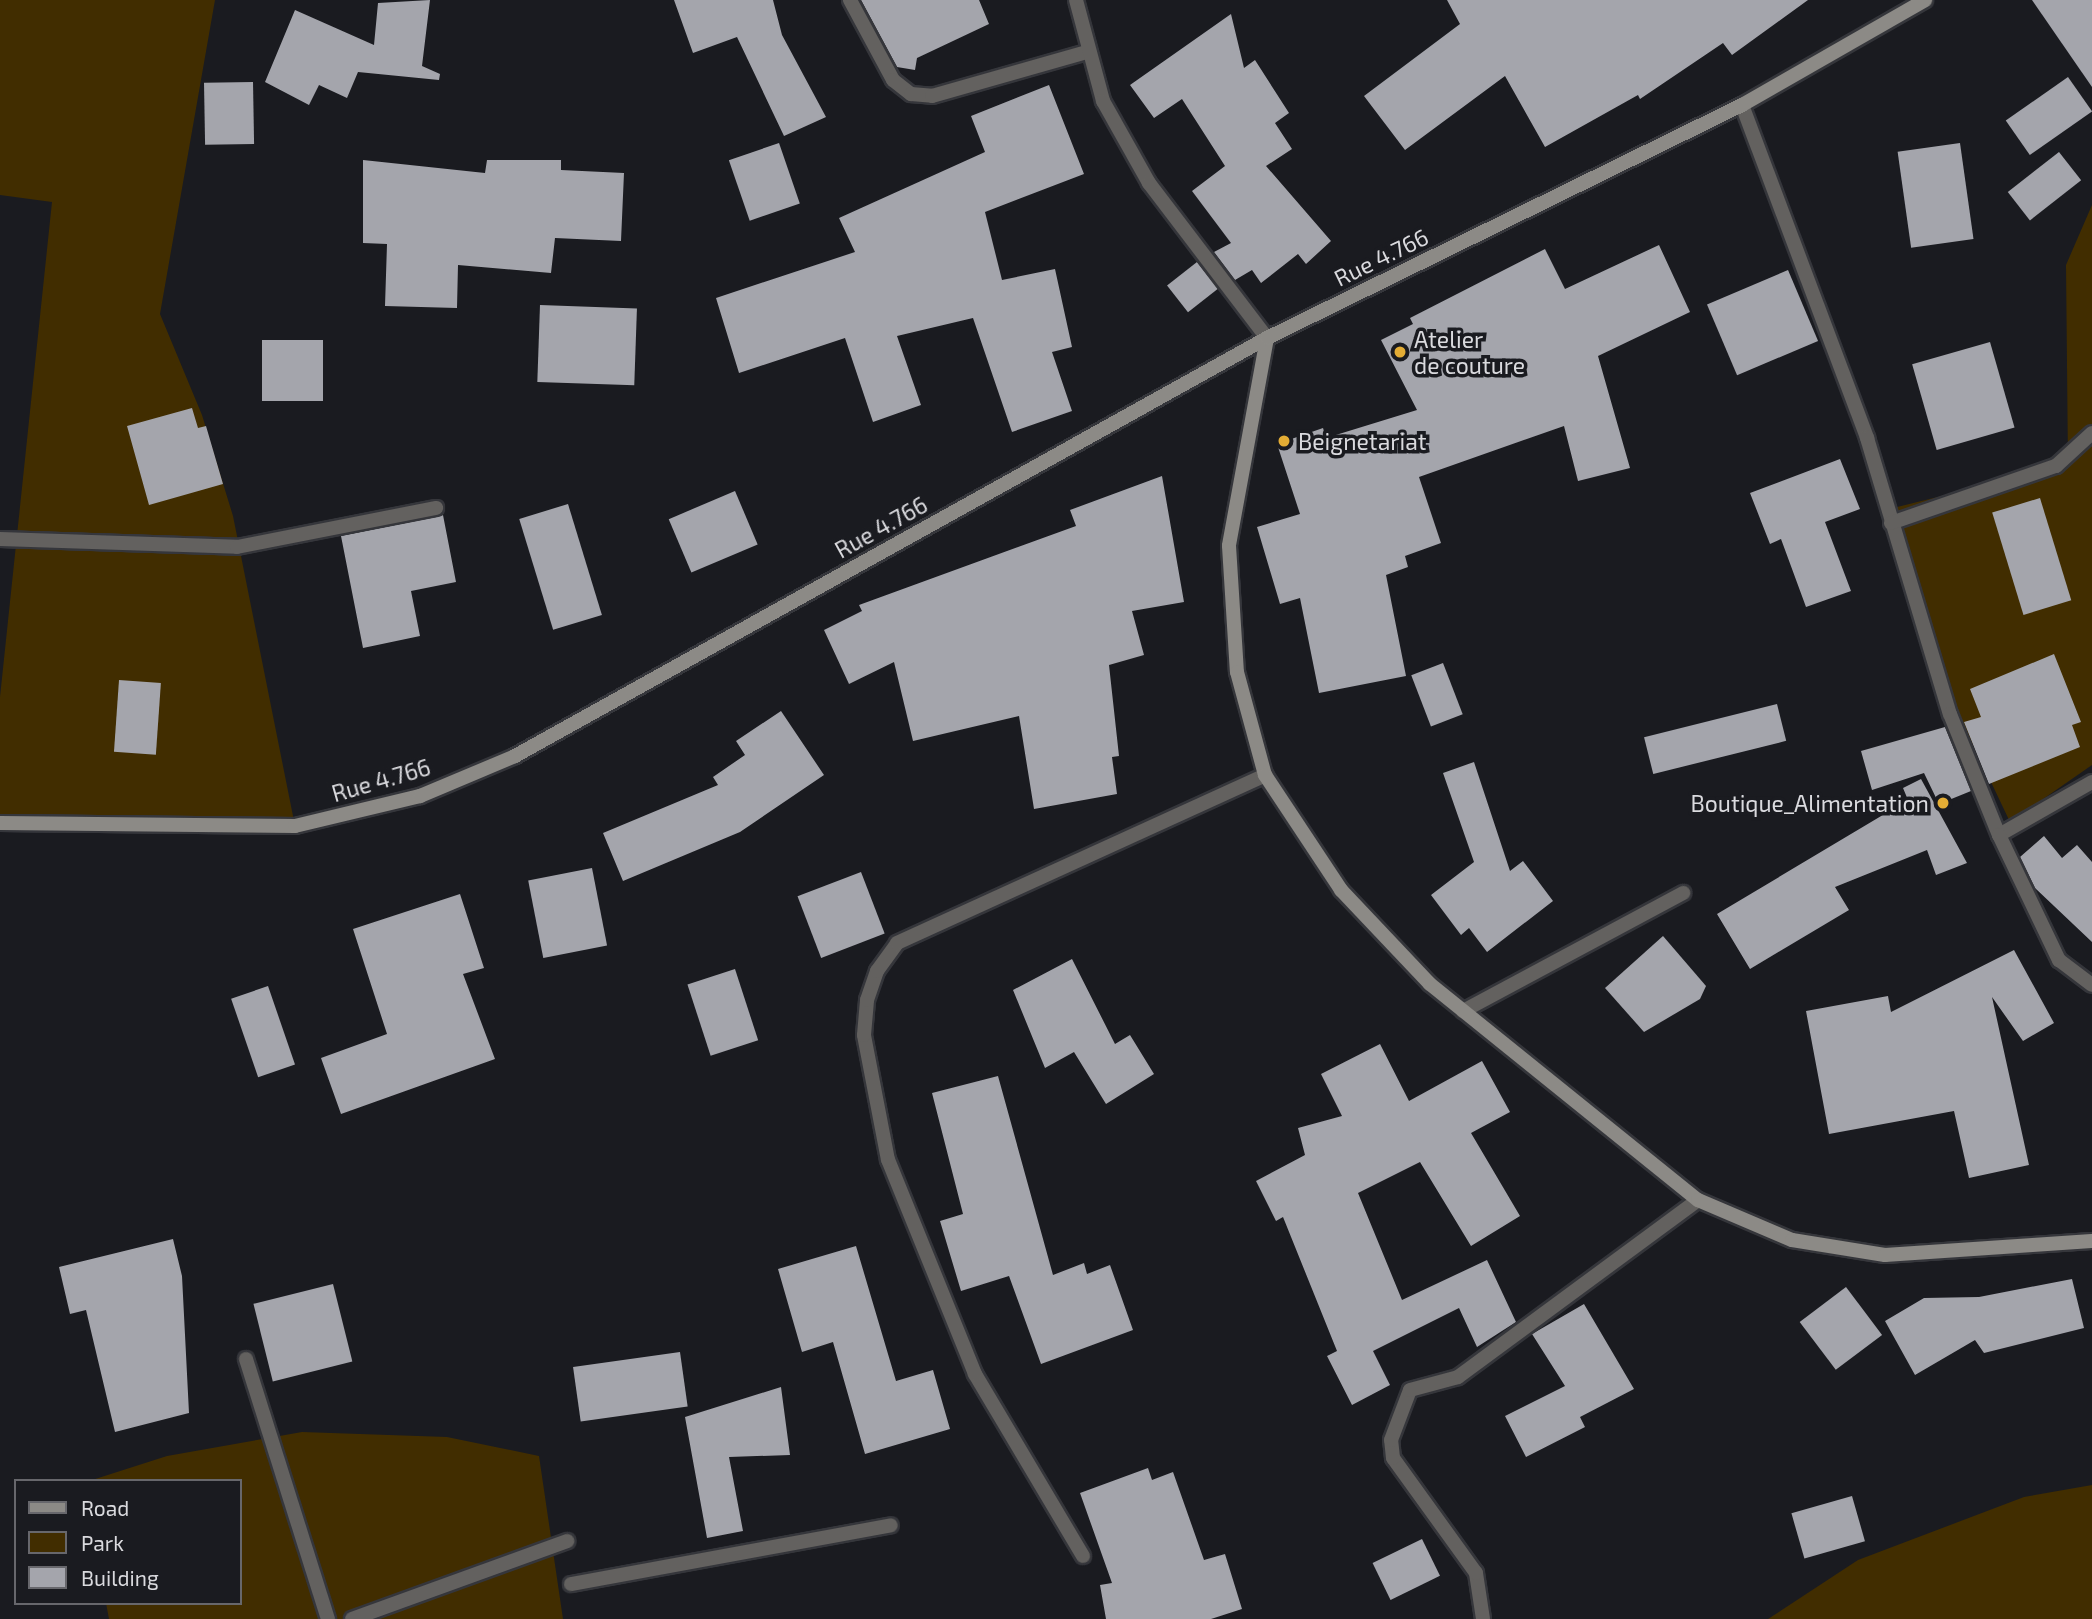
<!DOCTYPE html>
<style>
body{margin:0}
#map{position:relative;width:2092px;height:1619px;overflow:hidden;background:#1a1b20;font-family:"Exo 2",sans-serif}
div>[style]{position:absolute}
.green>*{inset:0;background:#412d00}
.building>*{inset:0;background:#a4a5ac;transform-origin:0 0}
.roads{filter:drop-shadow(2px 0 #35363b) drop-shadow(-2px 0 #35363b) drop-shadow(0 2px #35363b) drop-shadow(0 -2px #35363b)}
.street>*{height:14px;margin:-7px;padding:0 7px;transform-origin:7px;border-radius:7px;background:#63615f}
.secondary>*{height:14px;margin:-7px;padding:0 7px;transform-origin:7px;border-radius:7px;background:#8c8a86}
.dots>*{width:19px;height:19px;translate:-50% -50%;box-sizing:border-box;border:4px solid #1a1b20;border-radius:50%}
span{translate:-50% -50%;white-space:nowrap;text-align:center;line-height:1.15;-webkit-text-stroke:7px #1a1b20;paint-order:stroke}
.street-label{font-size:23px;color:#dadade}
.poi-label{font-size:23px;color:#dadade}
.left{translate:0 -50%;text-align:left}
.right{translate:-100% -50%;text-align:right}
.legend{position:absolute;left:14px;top:1479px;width:228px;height:126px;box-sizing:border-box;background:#1a1b20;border:2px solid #67676c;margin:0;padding:9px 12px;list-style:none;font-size:21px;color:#dadade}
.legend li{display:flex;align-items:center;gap:14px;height:35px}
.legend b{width:35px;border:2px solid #67676c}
</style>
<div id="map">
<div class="green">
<i style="clip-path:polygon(0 0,215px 0,160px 314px,202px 415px,233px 516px,295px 826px,0 823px,0 697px,52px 202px,0 195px)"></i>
<i style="clip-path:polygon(2092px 205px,2092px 765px,2010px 822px,1943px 681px,1889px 509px,2068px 465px,2066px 265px)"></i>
<i style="clip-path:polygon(302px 1432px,447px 1437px,539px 1456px,563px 1619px,109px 1619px,106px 1603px,240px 1603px,240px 1481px,89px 1481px,167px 1456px)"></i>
<i style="clip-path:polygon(2092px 1485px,2092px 1619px,1768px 1619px,1858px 1560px,2024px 1497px)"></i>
</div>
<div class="building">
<i style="clip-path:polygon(430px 0,422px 66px,440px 74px,439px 80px,358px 72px,347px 98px,319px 85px,309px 105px,265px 82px,295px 10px,374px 45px,378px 3px)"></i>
<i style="clip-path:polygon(674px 0,773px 0,782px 35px,826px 117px,784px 136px,737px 37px,693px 53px)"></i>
<i style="clip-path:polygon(861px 0,979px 0,989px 24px,917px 58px,915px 70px,897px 67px)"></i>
<i style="clip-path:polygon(1447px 0,1808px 0,1732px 55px,1723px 43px,1640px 99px,1638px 95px,1545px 147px,1505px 76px,1405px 150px,1364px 96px,1460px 24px)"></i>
<i style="clip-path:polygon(2032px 0,2092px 0,2092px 87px)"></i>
<i style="clip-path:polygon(1231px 14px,1244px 68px,1255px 60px,1289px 113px,1275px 123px,1292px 149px,1266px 166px,1331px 241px,1306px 264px,1298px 254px,1261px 283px,1252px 270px,1235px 280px,1214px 252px,1231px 243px,1192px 191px,1225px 166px,1182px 99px,1154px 118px,1130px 85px)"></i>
<i style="left:2068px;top:77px;width:42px;height:76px;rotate:55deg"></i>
<i style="left:253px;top:82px;width:62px;height:49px;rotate:89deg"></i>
<i style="clip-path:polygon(1049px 85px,1084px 174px,985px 212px,1002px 280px,1055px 269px,1072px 347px,1052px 352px,1072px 411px,1012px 432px,973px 318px,897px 336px,921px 405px,873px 422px,845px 338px,739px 373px,716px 298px,855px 252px,839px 218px,985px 152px,971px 116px)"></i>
<i style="left:779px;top:143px;width:64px;height:53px;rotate:71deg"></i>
<i style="left:1960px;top:143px;width:97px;height:63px;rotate:82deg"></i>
<i style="left:2059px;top:152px;width:36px;height:65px;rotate:52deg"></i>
<i style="clip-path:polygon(363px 160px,485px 173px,487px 160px,561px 160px,561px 170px,624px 173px,621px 241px,555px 238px,551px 273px,458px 265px,457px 308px,385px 306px,387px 244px,363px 243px)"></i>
<i style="clip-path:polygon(1659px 245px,1690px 312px,1598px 356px,1630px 468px,1578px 481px,1564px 426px,1419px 477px,1441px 543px,1405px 556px,1408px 567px,1386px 575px,1406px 676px,1319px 693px,1300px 598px,1280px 604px,1257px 527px,1300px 514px,1277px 444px,1323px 428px,1326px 438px,1417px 410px,1381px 340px,1413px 324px,1410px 318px,1545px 249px,1565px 289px)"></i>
<i style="left:1197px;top:262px;width:34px;height:38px;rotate:52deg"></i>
<i style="left:1788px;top:270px;width:77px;height:88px;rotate:67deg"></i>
<i style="left:540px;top:305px;width:97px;height:77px;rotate:2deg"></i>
<i style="left:262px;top:340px;width:61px;height:61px"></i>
<i style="left:1990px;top:342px;width:89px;height:81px;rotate:74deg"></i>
<i style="clip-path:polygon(192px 408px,198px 428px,206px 426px,223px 484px,149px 505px,127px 426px)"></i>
<i style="clip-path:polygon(1840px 459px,1860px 509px,1825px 522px,1851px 591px,1806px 607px,1781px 539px,1770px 544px,1750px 493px)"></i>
<i style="clip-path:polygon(1162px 476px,1184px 602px,1132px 611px,1144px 655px,1109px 665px,1119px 756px,1112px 757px,1117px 794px,1034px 809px,1019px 716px,913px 741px,894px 662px,849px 684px,824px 630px,862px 611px,859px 605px,1076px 526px,1070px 510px)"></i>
<i style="left:735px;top:491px;width:58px;height:72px;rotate:67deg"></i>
<i style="left:2040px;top:498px;width:107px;height:50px;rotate:73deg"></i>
<i style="left:568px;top:504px;width:116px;height:51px;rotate:73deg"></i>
<i style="clip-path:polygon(443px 515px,456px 582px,411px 591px,420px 636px,363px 648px,341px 536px)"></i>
<i style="clip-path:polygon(2054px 654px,2081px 722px,2072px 725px,2080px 747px,1989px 784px,1964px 722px,1981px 717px,1970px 689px)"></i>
<i style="left:1443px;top:663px;width:55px;height:34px;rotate:69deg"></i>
<i style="left:119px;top:680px;width:42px;height:72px;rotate:4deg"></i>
<i style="left:1777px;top:704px;width:38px;height:137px;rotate:76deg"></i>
<i style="clip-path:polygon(781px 711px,824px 775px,740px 832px,623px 881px,603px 833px,718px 785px,713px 777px,745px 755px,736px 741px)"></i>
<i style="clip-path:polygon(1945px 727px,1971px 791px,1939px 804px,1924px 773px,1872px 790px,1861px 751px)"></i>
<i style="clip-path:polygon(1474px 762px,1510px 871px,1523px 861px,1553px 901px,1487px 952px,1469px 928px,1461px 935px,1431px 895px,1474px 862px,1443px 773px)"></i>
<i style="clip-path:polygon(1921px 779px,1967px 863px,1936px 875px,1927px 850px,1835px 887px,1849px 910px,1750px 969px,1717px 914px,1908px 800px,1903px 788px)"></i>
<i style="clip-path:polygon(2044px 836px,2062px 858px,2077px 845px,2092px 862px,2092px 942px,2035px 888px,2020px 857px)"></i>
<i style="left:592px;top:868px;width:79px;height:65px;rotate:79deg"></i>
<i style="left:861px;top:872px;width:66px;height:68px;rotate:69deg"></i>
<i style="clip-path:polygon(460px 894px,484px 968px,463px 974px,495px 1059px,341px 1114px,321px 1058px,387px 1034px,353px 929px)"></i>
<i style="clip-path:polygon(1663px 936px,1706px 986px,1700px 999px,1644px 1032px,1605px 988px)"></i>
<i style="clip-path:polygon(2014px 950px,2054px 1023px,2023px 1041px,1992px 997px,2029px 1165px,1969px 1178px,1954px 1111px,1829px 1134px,1806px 1011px,1888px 996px,1891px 1012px)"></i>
<i style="clip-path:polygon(1072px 959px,1115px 1044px,1130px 1035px,1154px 1074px,1106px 1104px,1074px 1052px,1045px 1068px,1013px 990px)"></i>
<i style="left:735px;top:969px;width:75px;height:50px;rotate:72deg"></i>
<i style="left:268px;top:986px;width:83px;height:39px;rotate:71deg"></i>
<i style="clip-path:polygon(1380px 1044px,1409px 1101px,1482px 1061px,1510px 1112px,1471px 1133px,1520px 1216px,1471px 1246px,1420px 1162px,1358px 1193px,1402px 1300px,1487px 1260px,1516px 1322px,1477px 1347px,1459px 1308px,1373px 1351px,1390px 1385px,1352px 1405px,1327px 1356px,1337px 1351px,1283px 1217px,1276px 1221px,1256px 1181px,1305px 1155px,1298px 1128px,1342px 1116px,1321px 1074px)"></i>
<i style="clip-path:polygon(998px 1076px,1053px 1275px,1084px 1263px,1087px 1274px,1110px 1265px,1133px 1330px,1041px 1364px,1009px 1276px,961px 1291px,940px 1221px,963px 1214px,932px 1093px)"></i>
<i style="clip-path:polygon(173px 1239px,182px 1276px,189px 1413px,115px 1432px,86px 1310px,70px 1314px,59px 1267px)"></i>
<i style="clip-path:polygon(856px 1246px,896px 1381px,933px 1370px,950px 1429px,865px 1454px,833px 1342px,802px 1352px,778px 1269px)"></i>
<i style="clip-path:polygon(2072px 1279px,2084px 1328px,1984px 1353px,1975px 1340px,1915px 1375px,1885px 1321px,1924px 1298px,1979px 1297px)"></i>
<i style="left:333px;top:1284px;width:80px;height:82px;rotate:76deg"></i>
<i style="left:1846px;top:1287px;width:60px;height:58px;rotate:53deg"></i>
<i style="clip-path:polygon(1584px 1304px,1634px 1389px,1580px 1417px,1585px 1427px,1526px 1457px,1505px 1416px,1565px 1386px,1532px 1334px)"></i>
<i style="left:680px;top:1352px;width:55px;height:108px;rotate:82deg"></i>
<i style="clip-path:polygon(781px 1387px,790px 1455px,729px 1457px,743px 1531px,707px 1538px,685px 1417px)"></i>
<i style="clip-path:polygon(1148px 1468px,1152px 1480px,1173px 1472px,1204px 1560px,1225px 1554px,1242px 1609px,1211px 1619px,1106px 1619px,1100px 1585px,1112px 1583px,1080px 1493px)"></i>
<i style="left:1852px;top:1496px;width:47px;height:63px;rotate:74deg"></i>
<i style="left:1422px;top:1539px;width:41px;height:55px;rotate:64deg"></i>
</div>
<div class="roads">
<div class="street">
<i style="left:850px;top:0;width:91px;rotate:61.7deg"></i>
<i style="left:893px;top:80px;width:23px;rotate:38deg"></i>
<i style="left:911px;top:94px;width:21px;rotate:5deg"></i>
<i style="left:932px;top:96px;width:160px;rotate:-15.9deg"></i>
<i style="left:1076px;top:0;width:105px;rotate:75deg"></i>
<i style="left:1103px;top:101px;width:94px;rotate:60.7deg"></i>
<i style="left:1149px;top:183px;width:195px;rotate:52.7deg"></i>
<i style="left:1742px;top:105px;width:356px;rotate:69.4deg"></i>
<i style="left:1867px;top:438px;width:288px;rotate:73.3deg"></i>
<i style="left:1950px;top:714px;width:131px;rotate:68deg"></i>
<i style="left:1999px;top:835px;width:107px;rotate:-29.7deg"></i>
<i style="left:1891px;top:523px;width:175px;rotate:-19.1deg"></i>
<i style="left:2056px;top:466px;width:49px;rotate:-42.5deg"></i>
<i style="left:0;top:539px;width:237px;rotate:1.9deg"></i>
<i style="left:237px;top:547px;width:203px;rotate:-11.1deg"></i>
<i style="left:1999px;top:835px;width:139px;rotate:64.4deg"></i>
<i style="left:2059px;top:960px;width:41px;rotate:37.1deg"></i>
<i style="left:1463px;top:1011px;width:250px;rotate:-28.2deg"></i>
<i style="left:246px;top:1359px;width:273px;rotate:72.5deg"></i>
<i style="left:1083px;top:1556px;width:212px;rotate:-120.7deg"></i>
<i style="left:975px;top:1374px;width:231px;rotate:-112.1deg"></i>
<i style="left:888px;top:1160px;width:127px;rotate:-100.9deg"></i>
<i style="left:864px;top:1035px;width:35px;rotate:-85deg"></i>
<i style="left:867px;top:1000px;width:31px;rotate:-71deg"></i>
<i style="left:877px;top:971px;width:34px;rotate:-54deg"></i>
<i style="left:897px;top:943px;width:405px;rotate:-24.5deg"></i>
<i style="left:571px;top:1584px;width:325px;rotate:-10.4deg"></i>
<i style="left:352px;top:1619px;width:229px;rotate:-19.9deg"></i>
<i style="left:1483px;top:1619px;width:47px;rotate:-98.7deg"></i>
<i style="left:1476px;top:1573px;width:142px;rotate:-125.8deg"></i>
<i style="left:1393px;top:1458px;width:18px;rotate:-96deg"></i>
<i style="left:1391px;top:1440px;width:53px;rotate:-69.2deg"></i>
<i style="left:1410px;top:1390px;width:50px;rotate:-15.2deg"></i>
<i style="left:1458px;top:1377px;width:298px;rotate:-36.4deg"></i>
</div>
<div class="secondary">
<i style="left:1267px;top:338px;width:211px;rotate:100.4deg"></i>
<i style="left:1229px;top:546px;width:126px;rotate:86.4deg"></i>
<i style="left:1237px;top:672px;width:107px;rotate:74.8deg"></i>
<i style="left:1265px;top:775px;width:138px;rotate:56.5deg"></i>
<i style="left:1341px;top:890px;width:129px;rotate:46.6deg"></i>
<i style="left:1430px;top:984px;width:344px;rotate:38.9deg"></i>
<i style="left:1698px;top:1200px;width:102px;rotate:23.1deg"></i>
<i style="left:1792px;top:1240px;width:94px;rotate:9.2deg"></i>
<i style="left:1885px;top:1255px;width:207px;rotate:-3.9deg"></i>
<i style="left:0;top:823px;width:295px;rotate:0.6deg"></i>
<i style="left:295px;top:826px;width:129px;rotate:-13.5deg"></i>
<i style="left:420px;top:796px;width:103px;rotate:-22.8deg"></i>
<i style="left:515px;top:756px;width:860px;rotate:-29.07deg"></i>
<i style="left:1267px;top:338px;width:529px;rotate:-26.13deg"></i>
<i style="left:1742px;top:105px;width:211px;rotate:-29.8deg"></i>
</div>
</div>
<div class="dots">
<i style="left:1400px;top:352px;background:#e4ad35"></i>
<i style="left:1284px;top:441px;background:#e4ad35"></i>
<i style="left:1943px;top:803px;background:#e4ad35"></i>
</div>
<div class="street-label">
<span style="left:1381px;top:257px;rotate:-26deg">Rue 4.766</span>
<span style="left:881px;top:527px;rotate:-29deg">Rue 4.766</span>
<span style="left:381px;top:780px;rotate:-16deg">Rue 4.766</span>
</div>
<div class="poi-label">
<span class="left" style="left:1414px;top:352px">Atelier<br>de couture</span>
<span class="left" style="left:1298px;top:441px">Beignetariat</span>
<span class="right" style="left:1929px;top:803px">Boutique_Alimentation</span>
</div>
<ul class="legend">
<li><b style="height:9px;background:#8c8a86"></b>Road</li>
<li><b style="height:19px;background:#412d00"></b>Park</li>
<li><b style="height:19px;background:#a4a5ac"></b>Building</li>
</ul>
</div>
